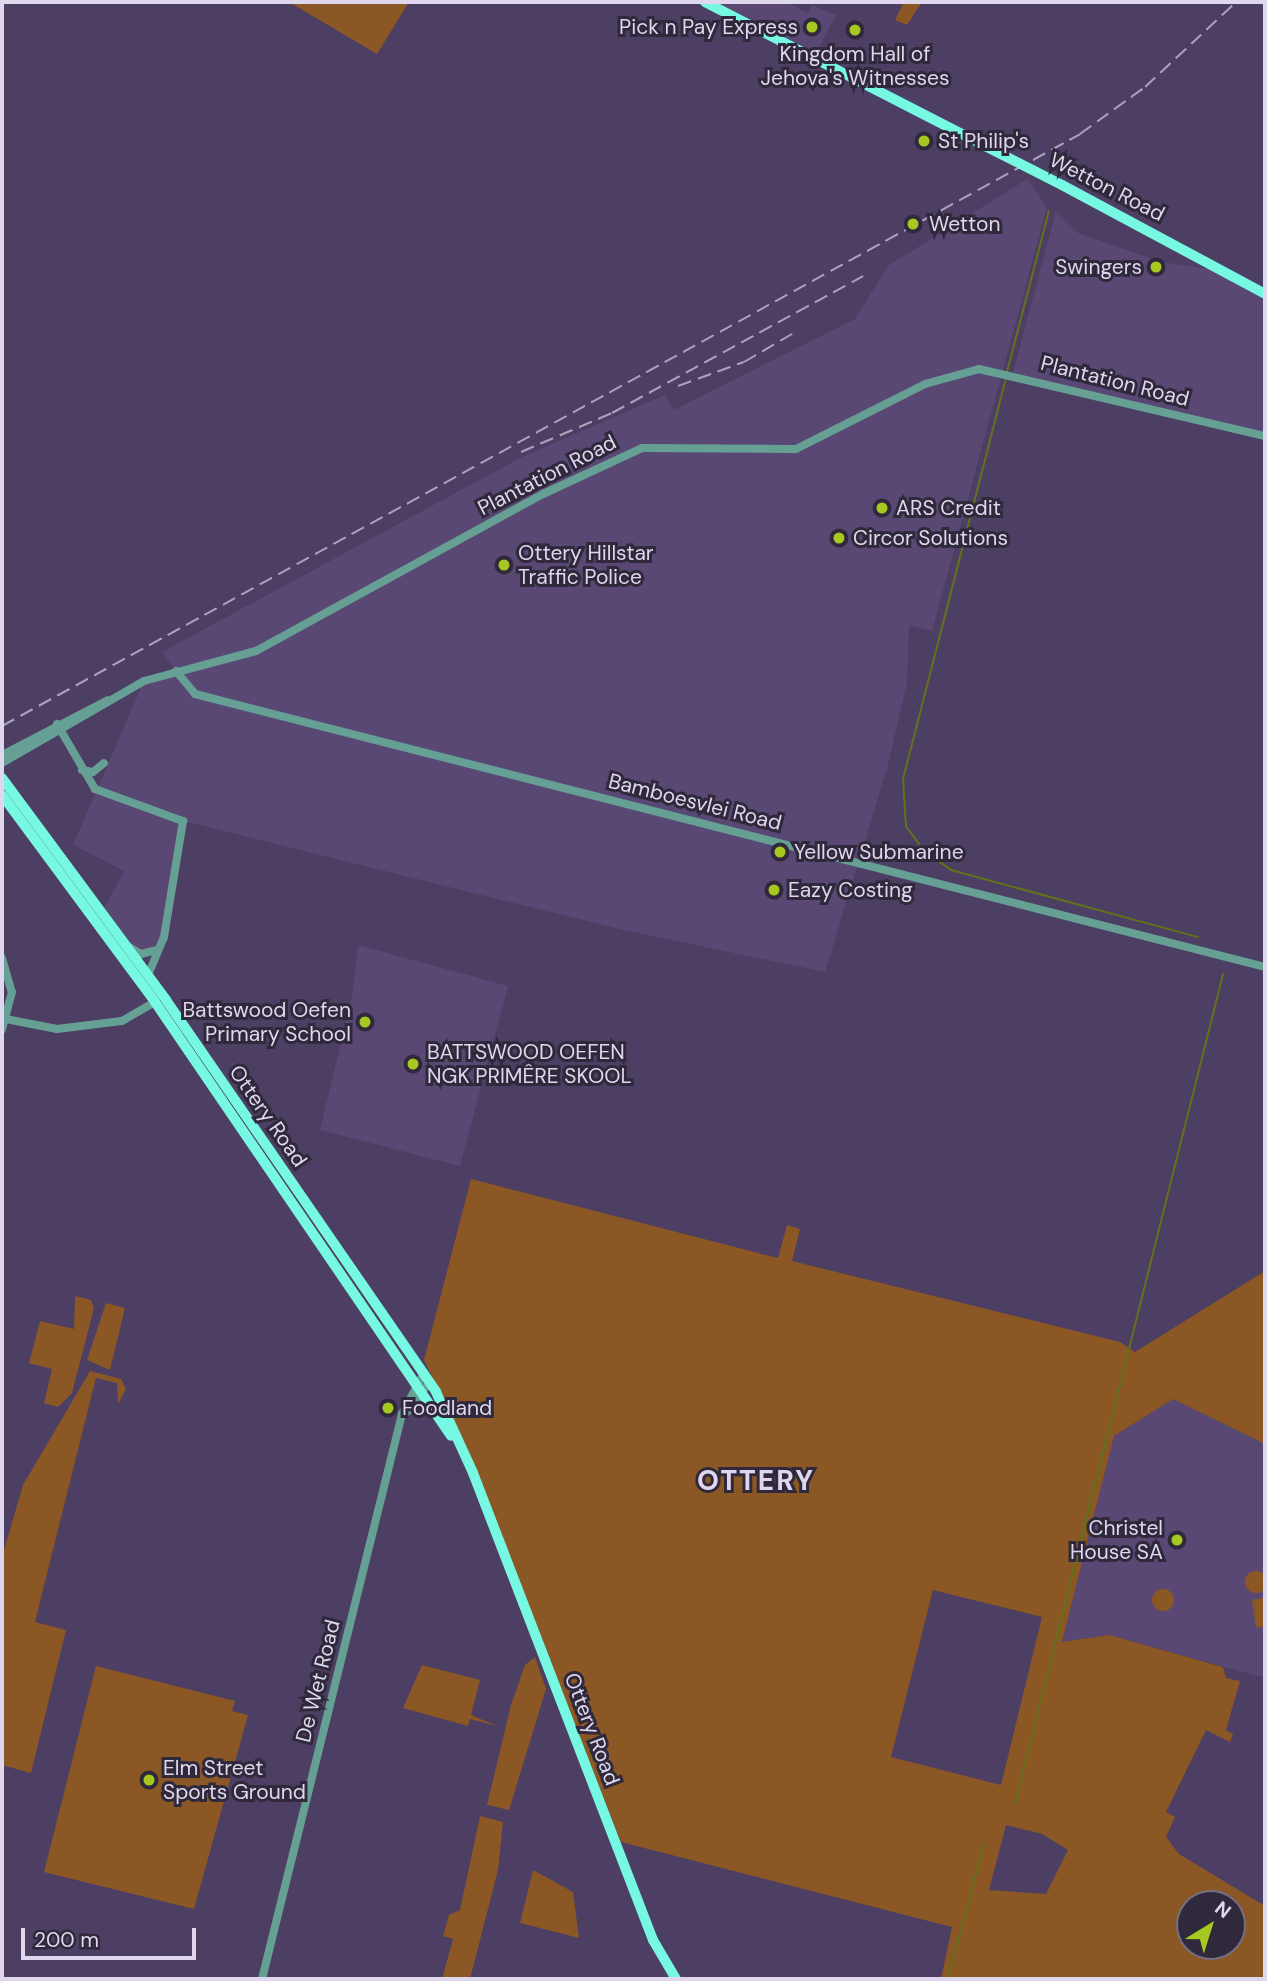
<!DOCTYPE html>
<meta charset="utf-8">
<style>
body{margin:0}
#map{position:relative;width:1267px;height:1981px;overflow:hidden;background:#4d3e64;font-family:"DM Sans",sans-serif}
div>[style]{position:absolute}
.built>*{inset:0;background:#594873}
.green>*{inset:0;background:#8b5724}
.round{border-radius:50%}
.stream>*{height:2px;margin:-1px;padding:0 1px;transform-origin:1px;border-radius:1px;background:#60731b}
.minor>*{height:8px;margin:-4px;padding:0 4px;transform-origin:4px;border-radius:4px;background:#66a095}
.major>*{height:10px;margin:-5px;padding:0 5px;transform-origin:5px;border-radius:5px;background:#77f8e3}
.rail>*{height:2px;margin-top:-1px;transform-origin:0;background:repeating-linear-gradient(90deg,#aba1bd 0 14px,transparent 0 21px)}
.major-bridge>*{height:10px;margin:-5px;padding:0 5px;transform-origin:5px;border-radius:5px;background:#77f8e3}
.dots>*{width:19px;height:19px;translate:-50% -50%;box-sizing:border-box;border:4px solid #2f293b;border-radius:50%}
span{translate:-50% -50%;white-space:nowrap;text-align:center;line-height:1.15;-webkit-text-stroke:6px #2f293b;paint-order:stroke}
.poi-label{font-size:21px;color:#dfd7ee}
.right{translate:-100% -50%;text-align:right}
.left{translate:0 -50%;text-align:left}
.street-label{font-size:21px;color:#dfd7ee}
.district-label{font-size:28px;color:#dfd7ee;font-weight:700;letter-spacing:2px}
.frame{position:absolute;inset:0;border:4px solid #dfd7ee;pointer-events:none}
.north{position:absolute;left:1176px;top:1890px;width:70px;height:70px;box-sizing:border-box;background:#2f293b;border:2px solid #756f83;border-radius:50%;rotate:38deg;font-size:19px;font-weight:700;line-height:28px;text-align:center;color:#dfd7ee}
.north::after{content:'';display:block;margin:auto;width:24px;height:32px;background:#a6c820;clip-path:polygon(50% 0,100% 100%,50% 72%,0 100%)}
.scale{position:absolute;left:21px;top:1928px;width:175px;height:32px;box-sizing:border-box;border:4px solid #dfd7ee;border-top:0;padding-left:9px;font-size:21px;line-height:24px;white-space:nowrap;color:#dfd7ee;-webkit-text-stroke:5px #2f293b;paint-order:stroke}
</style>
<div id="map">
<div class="built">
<i style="clip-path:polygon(705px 2px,786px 2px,808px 13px,812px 5px,836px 15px,814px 57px)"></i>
<i style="clip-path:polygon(1027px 179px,1047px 207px,932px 631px,909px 625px,907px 682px,888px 765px,825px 972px,619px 929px,184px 821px,160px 949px,136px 952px,102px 913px,124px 871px,73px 845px,144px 681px,176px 671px,162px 652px,520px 458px,665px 395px,674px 410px,855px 319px,888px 266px)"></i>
<i style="clip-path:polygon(1056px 211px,1078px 233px,1161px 262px,1227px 271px,1265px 295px,1265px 436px,1013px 373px)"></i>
<i style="clip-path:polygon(358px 945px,508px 986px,460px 1166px,320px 1130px,352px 998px)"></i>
<i style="clip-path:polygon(1173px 1399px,1265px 1444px,1265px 1678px,1109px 1635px,1062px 1643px,1114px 1436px)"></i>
</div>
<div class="green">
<i style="clip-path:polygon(289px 2px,409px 2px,377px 54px)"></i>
<i style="clip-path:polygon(904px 2px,922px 2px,907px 25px,895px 20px)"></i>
<i style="clip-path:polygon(evenodd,471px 1179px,778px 1258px,787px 1225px,800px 1229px,792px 1261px,1120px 1342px,1135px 1352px,1265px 1271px,1265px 1444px,1173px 1399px,1114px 1436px,1062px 1642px,1109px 1635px,1223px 1667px,1226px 1678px,1240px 1681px,1226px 1730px,1233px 1734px,1230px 1742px,1206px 1730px,1166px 1812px,1175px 1817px,1166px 1837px,1179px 1854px,1265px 1906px,1265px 1979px,941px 1979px,952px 1927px,621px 1842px,464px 1442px,424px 1360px,471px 1179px,933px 1590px,1042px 1617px,1001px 1785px,891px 1757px,933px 1590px,471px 1179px,1006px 1825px,1042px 1834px,1068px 1850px,1046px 1894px,989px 1890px,1006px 1825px,471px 1179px,1190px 1904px,1232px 1904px,1232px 1946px,1190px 1946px,1190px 1904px)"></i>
<i style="clip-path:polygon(75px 1296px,91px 1300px,94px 1308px,72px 1393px,58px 1407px,44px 1403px,52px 1369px,29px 1363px,40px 1321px,74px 1329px)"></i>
<i style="clip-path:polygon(106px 1303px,125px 1308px,110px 1370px,87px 1360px)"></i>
<i style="clip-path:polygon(90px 1371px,121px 1379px,126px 1389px,118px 1404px,117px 1383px,96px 1378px,35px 1622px,66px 1630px,31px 1773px,2px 1765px,2px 1557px,23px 1485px)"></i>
<i class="round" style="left:1245px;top:1571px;width:22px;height:22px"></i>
<i class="round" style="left:1152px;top:1589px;width:22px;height:22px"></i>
<i style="clip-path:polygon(1265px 1598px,1265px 1626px,1256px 1628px,1252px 1600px)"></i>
<i style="clip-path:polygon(535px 1657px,546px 1689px,509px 1810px,487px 1805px,511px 1705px,525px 1665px)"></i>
<i style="clip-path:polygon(422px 1665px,480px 1680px,471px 1715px,497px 1726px,470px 1719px,468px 1726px,403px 1708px)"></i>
<i style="clip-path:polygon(96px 1666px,235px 1701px,232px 1711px,248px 1715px,194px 1909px,44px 1872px)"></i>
<i style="clip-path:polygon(480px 1816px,503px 1822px,498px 1870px,470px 1979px,442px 1979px,453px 1939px,443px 1936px,449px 1915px,460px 1910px)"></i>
<i style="clip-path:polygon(533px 1870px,573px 1892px,579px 1938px,520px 1923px)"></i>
</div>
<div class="stream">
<i style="left:1007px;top:372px;width:166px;rotate:-75.4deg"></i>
<i style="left:1006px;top:378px;width:414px;rotate:104.4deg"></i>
<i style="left:903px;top:779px;width:47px;rotate:86.3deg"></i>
<i style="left:906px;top:826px;width:31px;rotate:54deg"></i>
<i style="left:924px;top:851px;width:33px;rotate:35deg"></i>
<i style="left:951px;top:870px;width:256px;rotate:15.2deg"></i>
<i style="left:1015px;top:1803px;width:855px;rotate:-75.91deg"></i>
<i style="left:948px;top:1979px;width:141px;rotate:-75.2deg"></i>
</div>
<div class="minor">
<i style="left:176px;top:671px;width:30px;rotate:50deg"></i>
<i style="left:195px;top:694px;width:1104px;rotate:14.31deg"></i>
<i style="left:57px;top:724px;width:75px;rotate:59.7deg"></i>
<i style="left:95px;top:789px;width:94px;rotate:20deg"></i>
<i style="left:183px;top:821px;width:118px;rotate:99.3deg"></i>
<i style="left:164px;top:937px;width:41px;rotate:112.8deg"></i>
<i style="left:2px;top:755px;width:119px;rotate:-27.4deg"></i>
<i style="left:2px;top:763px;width:164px;rotate:-30deg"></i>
<i style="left:144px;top:681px;width:116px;rotate:-15deg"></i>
<i style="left:256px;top:651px;width:327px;rotate:-28.7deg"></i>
<i style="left:543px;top:494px;width:109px;rotate:-24.9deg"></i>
<i style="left:642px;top:448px;width:154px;rotate:0.4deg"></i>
<i style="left:796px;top:449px;width:144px;rotate:-26.7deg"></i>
<i style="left:925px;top:384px;width:56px;rotate:-15.5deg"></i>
<i style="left:979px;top:369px;width:294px;rotate:13.2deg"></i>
<i style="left:82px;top:770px;width:11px;rotate:10deg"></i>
<i style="left:93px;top:772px;width:14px;rotate:-39deg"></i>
<i style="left:127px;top:946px;width:16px;rotate:30deg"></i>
<i style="left:141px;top:954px;width:16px;rotate:-14deg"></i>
<i style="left:2px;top:958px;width:35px;rotate:74deg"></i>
<i style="left:12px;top:992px;width:39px;rotate:105deg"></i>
<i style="left:6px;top:1019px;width:52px;rotate:11.1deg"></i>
<i style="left:57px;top:1029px;width:65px;rotate:-7deg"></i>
<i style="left:122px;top:1021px;width:38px;rotate:-30deg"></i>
<i style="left:407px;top:1412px;width:38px;rotate:-53deg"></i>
<i style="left:262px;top:1979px;width:582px;rotate:-76.08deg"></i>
<i style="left:402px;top:1414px;width:47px;rotate:-61.8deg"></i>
</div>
<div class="major">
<i style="left:705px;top:2px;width:308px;rotate:27.2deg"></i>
<i style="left:1062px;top:185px;width:230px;rotate:28.2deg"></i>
<i style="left:2px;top:778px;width:276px;rotate:53.5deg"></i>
<i style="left:166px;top:1000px;width:476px;rotate:55.4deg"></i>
<i style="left:436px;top:1392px;width:89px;rotate:65.4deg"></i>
<i style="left:473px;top:1473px;width:500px;rotate:68.92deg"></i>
<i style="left:653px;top:1940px;width:45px;rotate:59.5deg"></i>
<i style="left:2px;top:795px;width:257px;rotate:53.5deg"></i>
<i style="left:155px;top:1002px;width:525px;rotate:55.7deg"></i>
</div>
<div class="rail">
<i style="left:678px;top:386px;width:70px;rotate:-20deg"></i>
<i style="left:744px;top:362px;width:56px;rotate:-30.3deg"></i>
<i style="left:521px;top:452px;width:99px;rotate:-23.2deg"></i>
<i style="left:612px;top:413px;width:286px;rotate:-28.6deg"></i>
<i style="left:2px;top:726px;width:1230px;rotate:-28.77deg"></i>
<i style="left:1080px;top:134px;width:80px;rotate:-35.9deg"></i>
<i style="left:1145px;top:87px;width:125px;rotate:-43deg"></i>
</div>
<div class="major-bridge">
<i style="left:979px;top:143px;width:93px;rotate:26.8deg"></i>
</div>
<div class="dots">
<i style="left:812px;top:27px;background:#a6c820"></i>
<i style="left:855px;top:30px;background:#a6c820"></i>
<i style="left:924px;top:141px;background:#a6c820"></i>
<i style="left:913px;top:224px;background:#a6c820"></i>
<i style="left:1156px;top:267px;background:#a6c820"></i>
<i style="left:882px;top:508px;background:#a6c820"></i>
<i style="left:839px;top:538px;background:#a6c820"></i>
<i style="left:504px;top:565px;background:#a6c820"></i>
<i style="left:780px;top:852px;background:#a6c820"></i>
<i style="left:774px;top:890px;background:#a6c820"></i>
<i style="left:365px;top:1022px;background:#a6c820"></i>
<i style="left:413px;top:1064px;background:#a6c820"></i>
<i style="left:388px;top:1408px;background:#a6c820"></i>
<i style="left:1177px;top:1540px;background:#a6c820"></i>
<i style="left:149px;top:1780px;background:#a6c820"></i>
</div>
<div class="poi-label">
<span class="right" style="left:798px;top:27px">Pick n Pay Express</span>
<span style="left:855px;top:66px">Kingdom Hall of<br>Jehova's Witnesses</span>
<span class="left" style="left:938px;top:141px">St Philip's</span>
<span class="left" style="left:929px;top:224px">Wetton</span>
<span class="right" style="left:1142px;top:267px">Swingers</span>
<span class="left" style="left:896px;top:508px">ARS Credit</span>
<span class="left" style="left:853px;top:538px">Circor Solutions</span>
<span class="left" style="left:518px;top:565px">Ottery Hillstar<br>Traffic Police</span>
<span class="left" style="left:794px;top:852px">Yellow Submarine</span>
<span class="left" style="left:788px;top:890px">Eazy Costing</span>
<span class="right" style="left:351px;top:1022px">Battswood Oefen<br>Primary School</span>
<span class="left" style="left:427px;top:1064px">BATTSWOOD OEFEN<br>NGK PRIMÊRE SKOOL</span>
<span class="left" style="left:402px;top:1408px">Foodland</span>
<span class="right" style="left:1163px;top:1540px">Christel<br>House SA</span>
<span class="left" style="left:163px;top:1780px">Elm Street<br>Sports Ground</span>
</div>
<div class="street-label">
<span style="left:1107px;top:187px;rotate:27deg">Wetton Road</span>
<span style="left:1115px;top:381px;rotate:14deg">Plantation Road</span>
<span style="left:547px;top:475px;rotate:-27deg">Plantation Road</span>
<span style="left:695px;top:802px;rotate:14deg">Bamboesvlei Road</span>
<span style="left:268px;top:1116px;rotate:55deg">Ottery Road</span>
<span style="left:318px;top:1681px;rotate:-76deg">De Wet Road</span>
<span style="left:592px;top:1729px;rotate:69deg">Ottery Road</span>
</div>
<div class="district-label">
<span style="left:756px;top:1481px">OTTERY</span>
</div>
<div class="frame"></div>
<div class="north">N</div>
<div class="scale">200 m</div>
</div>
